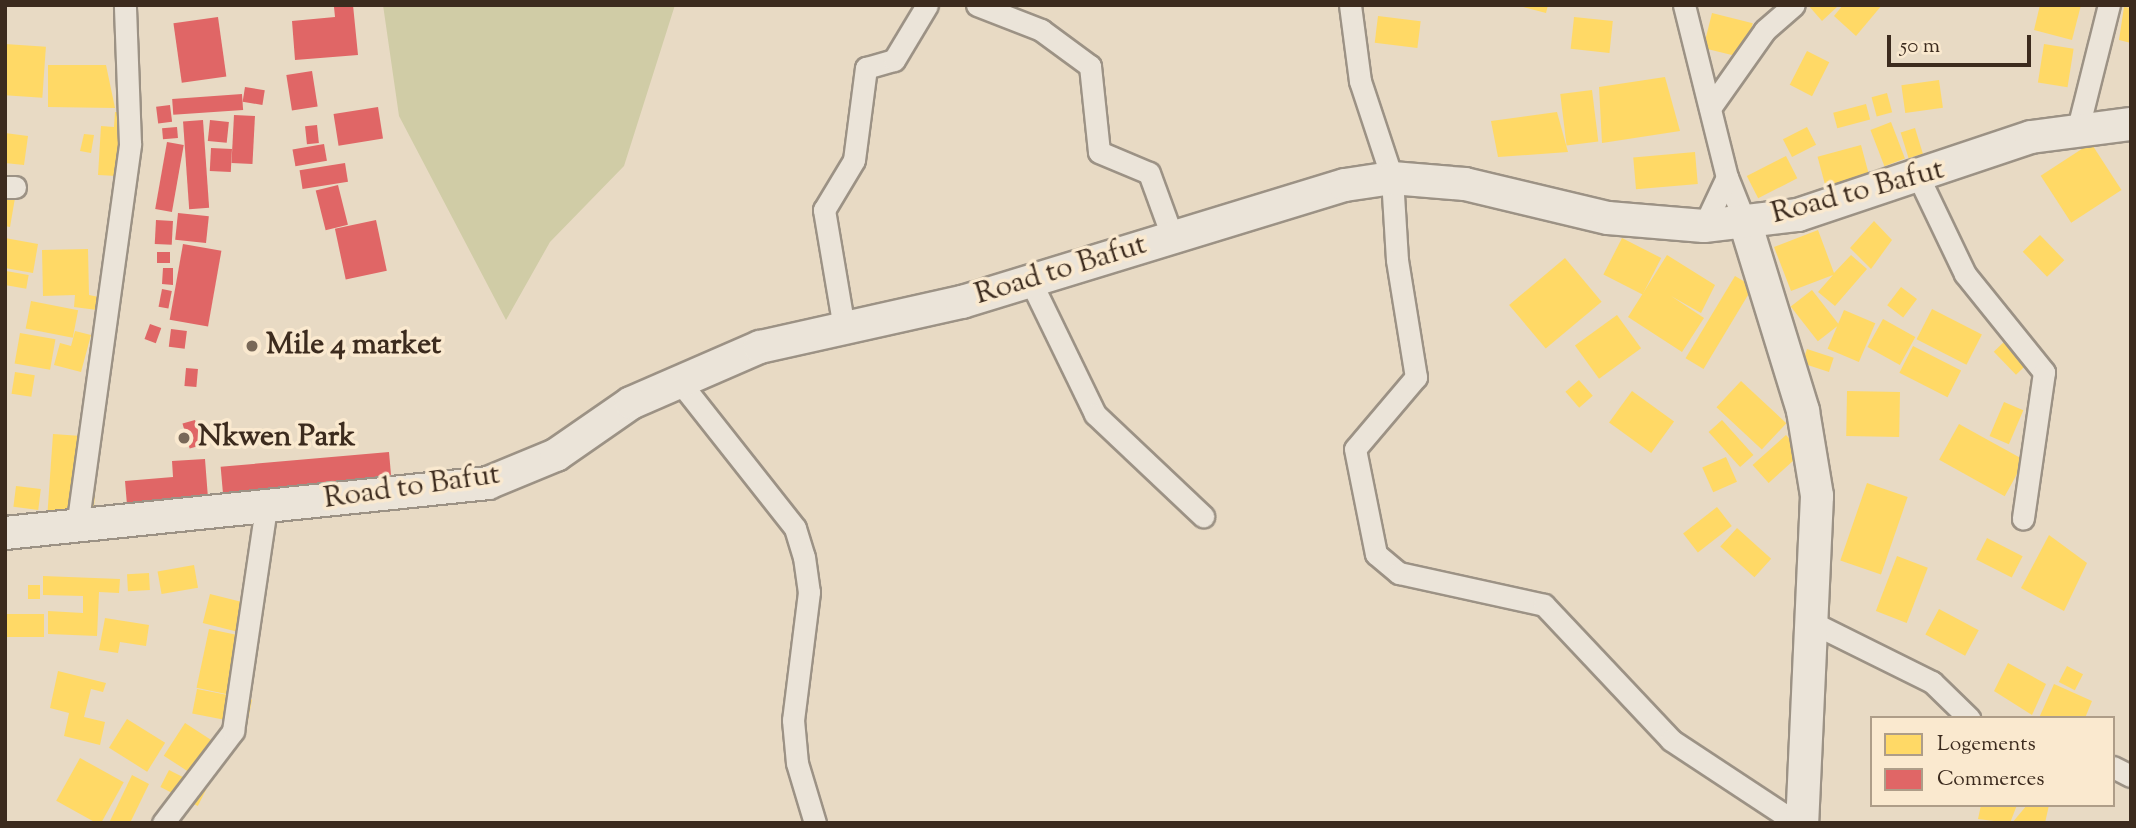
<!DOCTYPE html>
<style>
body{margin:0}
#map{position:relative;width:2136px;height:828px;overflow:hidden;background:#e8dac4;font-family:"Sorts Mill Goudy",serif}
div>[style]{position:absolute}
.green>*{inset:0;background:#d0cca6}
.homes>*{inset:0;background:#ffd966;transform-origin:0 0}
.shops>*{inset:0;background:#e06666;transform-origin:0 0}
.roads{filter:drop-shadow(2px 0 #9c9285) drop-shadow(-2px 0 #9c9285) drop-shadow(0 2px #9c9285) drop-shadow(0 -2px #9c9285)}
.street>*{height:21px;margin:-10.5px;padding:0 10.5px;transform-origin:10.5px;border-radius:10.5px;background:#ebe4d9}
.secondary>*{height:32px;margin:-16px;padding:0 16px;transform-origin:16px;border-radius:16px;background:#ebe4d9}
.dots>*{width:19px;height:19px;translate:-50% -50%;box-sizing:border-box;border:4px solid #fae9cf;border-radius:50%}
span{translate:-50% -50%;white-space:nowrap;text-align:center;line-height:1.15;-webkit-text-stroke:7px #fae9cf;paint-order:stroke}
.street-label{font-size:30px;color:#3c2b1e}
.poi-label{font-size:30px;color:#3c2b1e;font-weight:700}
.left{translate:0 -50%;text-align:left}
.frame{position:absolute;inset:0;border:7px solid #3c2b1e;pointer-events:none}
.legend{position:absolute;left:1870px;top:716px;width:245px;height:91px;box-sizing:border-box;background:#fae9cf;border:2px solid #ae9d88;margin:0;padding:9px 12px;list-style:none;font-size:21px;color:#3c2b1e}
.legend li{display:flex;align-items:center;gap:14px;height:35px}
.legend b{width:35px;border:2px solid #ae9d88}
.scale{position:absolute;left:1887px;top:35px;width:144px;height:32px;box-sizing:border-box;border:4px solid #3c2b1e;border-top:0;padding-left:9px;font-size:21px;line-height:24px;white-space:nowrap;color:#3c2b1e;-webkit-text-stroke:5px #fae9cf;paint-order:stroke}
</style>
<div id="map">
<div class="green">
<i style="clip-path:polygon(383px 5px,675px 5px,624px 166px,550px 242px,506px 320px,399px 116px)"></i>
</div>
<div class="homes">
<i style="clip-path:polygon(1516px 5px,1548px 5px,1546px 13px)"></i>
<i style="clip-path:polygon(1808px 5px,1835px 5px,1837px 7px,1822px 21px)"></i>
<i style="clip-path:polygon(1843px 5px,1882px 5px,1856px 36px,1834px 16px)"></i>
<i style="clip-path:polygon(2040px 5px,2081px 5px,2072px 40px,2034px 30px)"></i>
<i style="clip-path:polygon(2124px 7px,2131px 8px,2131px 43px,2119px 40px)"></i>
<i style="left:1712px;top:13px;width:42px;height:36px;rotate:14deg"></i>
<i style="left:1378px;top:16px;width:43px;height:27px;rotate:7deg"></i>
<i style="left:1574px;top:17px;width:39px;height:32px;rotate:6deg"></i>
<i style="left:5px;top:44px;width:41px;height:51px;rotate:4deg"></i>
<i style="left:2044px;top:44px;width:30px;height:39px;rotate:9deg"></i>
<i style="left:1807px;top:51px;width:25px;height:38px;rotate:27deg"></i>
<i style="clip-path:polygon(48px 65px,106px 65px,115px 108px,48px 107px)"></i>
<i style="clip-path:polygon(1665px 77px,1680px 131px,1602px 143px,1599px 87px)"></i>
<i style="left:1939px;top:80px;width:28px;height:38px;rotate:82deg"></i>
<i style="left:1592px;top:90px;width:52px;height:32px;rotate:83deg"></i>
<i style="left:1887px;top:93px;width:20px;height:16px;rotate:75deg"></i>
<i style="left:1866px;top:104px;width:16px;height:34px;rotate:75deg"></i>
<i style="clip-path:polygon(115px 112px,139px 114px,135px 177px,98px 175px,101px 126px,114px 127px)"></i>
<i style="clip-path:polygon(1557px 112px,1568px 152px,1498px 157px,1491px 121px)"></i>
<i style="left:1891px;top:122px;width:39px;height:22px;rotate:69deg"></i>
<i style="left:1807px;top:127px;width:20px;height:27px;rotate:63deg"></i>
<i style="left:1915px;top:128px;width:27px;height:15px;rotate:73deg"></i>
<i style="clip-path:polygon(5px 133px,28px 136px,24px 165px,5px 163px)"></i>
<i style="clip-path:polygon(84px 134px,94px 135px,91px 153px,80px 151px)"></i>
<i style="left:2091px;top:143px;width:56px;height:60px;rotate:57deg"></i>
<i style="left:1861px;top:145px;width:31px;height:45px;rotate:75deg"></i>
<i style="left:1695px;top:152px;width:32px;height:62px;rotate:85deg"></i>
<i style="left:1786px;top:156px;width:25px;height:44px;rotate:63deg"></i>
<i style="clip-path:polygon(5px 196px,15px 198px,10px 227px,5px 226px)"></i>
<i style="clip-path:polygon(1874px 221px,1892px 240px,1871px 269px,1850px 248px)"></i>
<i style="clip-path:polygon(1818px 230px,1834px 273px,1851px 255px,1867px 269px,1835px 306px,1818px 292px,1833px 275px,1791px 291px,1774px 247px)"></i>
<i style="left:2040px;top:235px;width:35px;height:24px;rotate:46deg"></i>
<i style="clip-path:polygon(5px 238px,38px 244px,33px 273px,5px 268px)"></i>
<i style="left:1622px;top:238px;width:44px;height:41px;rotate:27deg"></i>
<i style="clip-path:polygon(88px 249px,89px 295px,99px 297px,97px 310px,74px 307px,75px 295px,43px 296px,42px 250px)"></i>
<i style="clip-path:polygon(1667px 255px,1715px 285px,1701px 313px,1671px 296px,1704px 318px,1682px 352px,1628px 317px)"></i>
<i style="left:1565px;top:258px;width:57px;height:73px;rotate:50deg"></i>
<i style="left:6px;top:271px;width:23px;height:14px;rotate:10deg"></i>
<i style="left:1735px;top:276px;width:21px;height:96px;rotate:31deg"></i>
<i style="left:1901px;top:287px;width:20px;height:23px;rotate:37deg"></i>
<i style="left:1812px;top:290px;width:44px;height:27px;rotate:52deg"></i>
<i style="left:31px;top:301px;width:48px;height:28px;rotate:11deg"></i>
<i style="left:1932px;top:309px;width:56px;height:34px;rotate:27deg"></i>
<i style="left:1844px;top:310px;width:34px;height:42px;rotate:23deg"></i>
<i style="left:1617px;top:315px;width:41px;height:52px;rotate:54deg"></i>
<i style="left:1883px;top:319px;width:37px;height:32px;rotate:29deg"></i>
<i style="clip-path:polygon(75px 331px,91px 335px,81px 372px,54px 365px,60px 343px,71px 346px)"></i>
<i style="left:20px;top:333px;width:36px;height:31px;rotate:10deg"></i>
<i style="left:2006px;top:340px;width:32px;height:17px;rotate:46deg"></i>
<i style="left:1913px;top:346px;width:54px;height:30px;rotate:27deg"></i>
<i style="left:1807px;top:349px;width:28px;height:15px;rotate:18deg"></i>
<i style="left:15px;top:372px;width:20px;height:22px;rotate:9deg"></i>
<i style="left:1579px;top:380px;width:21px;height:18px;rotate:49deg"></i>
<i style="left:1741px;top:381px;width:62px;height:36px;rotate:43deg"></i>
<i style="left:1632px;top:391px;width:52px;height:39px;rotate:36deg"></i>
<i style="left:1847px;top:391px;width:53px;height:45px;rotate:1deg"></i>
<i style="left:2004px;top:402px;width:21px;height:37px;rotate:23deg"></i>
<i style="left:1722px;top:420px;width:47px;height:18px;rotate:48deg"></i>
<i style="left:1959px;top:424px;width:75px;height:41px;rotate:29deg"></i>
<i style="left:53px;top:434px;width:46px;height:84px;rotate:4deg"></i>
<i style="left:1786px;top:435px;width:24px;height:45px;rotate:48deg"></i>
<i style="left:1726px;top:457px;width:27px;height:26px;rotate:66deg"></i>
<i style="left:1867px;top:483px;width:43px;height:82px;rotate:19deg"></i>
<i style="left:16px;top:486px;width:25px;height:21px;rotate:7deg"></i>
<i style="left:1717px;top:507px;width:24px;height:43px;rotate:52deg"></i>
<i style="left:1737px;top:528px;width:46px;height:25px;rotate:42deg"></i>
<i style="clip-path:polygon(2049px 535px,2087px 563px,2064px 611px,2021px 588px)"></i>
<i style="left:1987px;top:538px;width:40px;height:24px;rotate:27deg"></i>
<i style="left:1897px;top:556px;width:33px;height:59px;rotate:21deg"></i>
<i style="left:194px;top:565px;width:23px;height:37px;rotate:80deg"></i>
<i style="left:149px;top:573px;width:17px;height:22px;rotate:87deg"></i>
<i style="clip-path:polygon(43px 576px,120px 579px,119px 593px,99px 592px,97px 636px,48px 634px,48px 611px,83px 613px,83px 596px,43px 595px)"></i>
<i style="left:28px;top:585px;width:12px;height:14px"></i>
<i style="left:210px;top:594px;width:50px;height:30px;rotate:14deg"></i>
<i style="left:1939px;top:609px;width:45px;height:29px;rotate:28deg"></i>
<i style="left:5px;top:614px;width:39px;height:23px"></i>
<i style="clip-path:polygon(105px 618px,149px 625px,146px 646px,120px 642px,118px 653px,99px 650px)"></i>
<i style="left:209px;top:629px;width:35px;height:60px;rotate:12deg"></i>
<i style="clip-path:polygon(2008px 663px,2046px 684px,2032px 715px,1994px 691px)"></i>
<i style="left:2067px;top:666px;width:18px;height:18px;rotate:27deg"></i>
<i style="clip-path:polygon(58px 671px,106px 683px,103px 692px,91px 689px,84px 717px,105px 722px,100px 745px,64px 736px,69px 713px,50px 708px)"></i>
<i style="clip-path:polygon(2054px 684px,2092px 701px,2085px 718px,2039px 718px)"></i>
<i style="left:197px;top:689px;width:56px;height:25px;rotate:11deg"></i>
<i style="left:127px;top:719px;width:45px;height:34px;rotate:32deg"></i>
<i style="left:185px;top:723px;width:51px;height:39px;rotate:33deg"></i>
<i style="left:80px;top:758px;width:50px;height:49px;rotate:29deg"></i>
<i style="left:169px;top:770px;width:42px;height:19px;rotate:27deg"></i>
<i style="clip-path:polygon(132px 775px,149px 784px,130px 823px,109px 823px)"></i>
<i style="clip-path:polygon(1981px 805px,2017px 805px,2010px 823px,1978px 819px)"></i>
<i style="clip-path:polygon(2027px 805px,2049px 805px,2045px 823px,2012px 823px)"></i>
</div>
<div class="shops">
<i style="clip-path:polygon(353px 5px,358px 55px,295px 60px,292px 21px,335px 17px,334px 7px)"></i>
<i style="left:218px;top:17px;width:60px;height:45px;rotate:82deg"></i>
<i style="left:312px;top:71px;width:36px;height:26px;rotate:81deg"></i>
<i style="left:245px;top:87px;width:20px;height:15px;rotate:9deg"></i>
<i style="left:242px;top:94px;width:16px;height:70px;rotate:86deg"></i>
<i style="left:170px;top:105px;width:17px;height:14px;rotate:83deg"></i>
<i style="left:378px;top:107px;width:32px;height:45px;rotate:81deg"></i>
<i style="left:234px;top:115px;width:21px;height:48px;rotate:3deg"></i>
<i style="left:203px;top:120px;width:88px;height:20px;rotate:86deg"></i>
<i style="left:210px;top:120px;width:19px;height:21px;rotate:6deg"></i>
<i style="left:317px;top:125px;width:18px;height:12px;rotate:84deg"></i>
<i style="left:177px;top:127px;width:11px;height:15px;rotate:85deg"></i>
<i style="left:167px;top:142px;width:17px;height:68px;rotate:10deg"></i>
<i style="left:324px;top:144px;width:17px;height:32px;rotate:80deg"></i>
<i style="left:211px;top:148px;width:21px;height:23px;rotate:3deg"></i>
<i style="left:345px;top:163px;width:19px;height:46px;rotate:81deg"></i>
<i style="left:338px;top:185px;width:41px;height:23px;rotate:76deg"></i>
<i style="left:178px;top:213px;width:31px;height:27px;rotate:6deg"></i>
<i style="left:156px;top:220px;width:17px;height:24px;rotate:3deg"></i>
<i style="left:376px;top:220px;width:52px;height:42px;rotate:78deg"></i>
<i style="left:183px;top:244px;width:39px;height:77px;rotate:10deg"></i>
<i style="left:157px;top:252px;width:13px;height:11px"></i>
<i style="clip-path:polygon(163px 268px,173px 268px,173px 285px,162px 284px)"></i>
<i style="left:162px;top:289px;width:10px;height:18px;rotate:11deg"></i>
<i style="left:150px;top:324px;width:12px;height:16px;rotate:20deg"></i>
<i style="left:171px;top:329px;width:16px;height:18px;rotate:7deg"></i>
<i style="left:186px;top:368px;width:12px;height:18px;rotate:5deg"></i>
<i style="left:195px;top:420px;width:26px;height:13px;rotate:74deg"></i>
<i style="left:389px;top:452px;width:35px;height:169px;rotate:85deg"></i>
<i style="clip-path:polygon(205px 459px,209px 511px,128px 517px,125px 481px,173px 477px,172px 461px)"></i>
</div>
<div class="roads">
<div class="street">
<i style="left:977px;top:5px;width:69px;rotate:21.3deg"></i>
<i style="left:1041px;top:30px;width:61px;rotate:36.3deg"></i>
<i style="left:1090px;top:66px;width:86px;rotate:84deg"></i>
<i style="left:1099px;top:152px;width:54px;rotate:22.8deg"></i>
<i style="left:1149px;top:173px;width:67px;rotate:69.9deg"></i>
<i style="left:1350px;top:5px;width:77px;rotate:82.5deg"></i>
<i style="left:1360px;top:81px;width:102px;rotate:71.7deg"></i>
<i style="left:1392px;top:178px;width:82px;rotate:86.5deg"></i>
<i style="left:1397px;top:260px;width:119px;rotate:80.8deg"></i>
<i style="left:1416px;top:377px;width:94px;rotate:130.3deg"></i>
<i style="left:1355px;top:449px;width:107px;rotate:78.7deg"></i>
<i style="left:1376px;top:554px;width:30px;rotate:40deg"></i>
<i style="left:1399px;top:573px;width:148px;rotate:12.4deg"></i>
<i style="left:1544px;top:605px;width:185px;rotate:46.7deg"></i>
<i style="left:1671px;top:740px;width:151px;rotate:33.4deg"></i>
<i style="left:1684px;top:5px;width:177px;rotate:76deg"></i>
<i style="left:1727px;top:177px;width:48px;rotate:68.2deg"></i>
<i style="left:1710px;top:108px;width:95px;rotate:-54.8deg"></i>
<i style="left:1765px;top:30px;width:38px;rotate:-41deg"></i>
<i style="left:2078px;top:128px;width:127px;rotate:-75.9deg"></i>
<i style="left:1919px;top:178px;width:106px;rotate:64.4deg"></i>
<i style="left:1965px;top:274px;width:126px;rotate:51.1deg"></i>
<i style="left:2044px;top:372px;width:148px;rotate:98.2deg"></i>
<i style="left:5px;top:187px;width:10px"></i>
<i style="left:1704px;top:226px;width:54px;rotate:-64.9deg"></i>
<i style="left:1030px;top:280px;width:149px;rotate:64.1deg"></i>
<i style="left:1095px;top:414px;width:149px;rotate:43.4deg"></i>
<i style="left:844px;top:328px;width:120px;rotate:-99.6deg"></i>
<i style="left:824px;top:210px;width:58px;rotate:-59deg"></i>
<i style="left:854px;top:160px;width:93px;rotate:-82.6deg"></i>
<i style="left:866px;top:68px;width:29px;rotate:-16deg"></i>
<i style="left:894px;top:60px;width:64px;rotate:-59deg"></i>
<i style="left:679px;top:381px;width:187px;rotate:51.7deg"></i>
<i style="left:795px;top:528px;width:30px;rotate:73deg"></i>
<i style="left:804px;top:557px;width:35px;rotate:82deg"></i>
<i style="left:809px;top:592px;width:129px;rotate:97.1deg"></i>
<i style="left:793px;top:720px;width:43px;rotate:84.7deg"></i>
<i style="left:797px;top:763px;width:63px;rotate:73.3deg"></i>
<i style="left:77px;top:527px;width:387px;rotate:-82.1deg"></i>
<i style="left:130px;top:144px;width:139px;rotate:-92.1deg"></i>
<i style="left:1813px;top:623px;width:133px;rotate:26.4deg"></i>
<i style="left:1932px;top:682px;width:52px;rotate:44.2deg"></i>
<i style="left:2113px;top:767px;width:20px;rotate:27deg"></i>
<i style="left:163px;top:823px;width:116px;rotate:-52.7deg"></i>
<i style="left:233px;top:731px;width:226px;rotate:-81.6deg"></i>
</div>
<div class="secondary">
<i style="left:1745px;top:222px;width:198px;rotate:72.9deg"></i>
<i style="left:1803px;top:411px;width:86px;rotate:80.6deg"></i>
<i style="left:1817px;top:496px;width:327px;rotate:92.6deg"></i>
<i style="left:5px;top:533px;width:486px;rotate:-5.9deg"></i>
<i style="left:488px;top:483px;width:74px;rotate:-22.4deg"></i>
<i style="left:556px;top:455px;width:91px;rotate:-34.7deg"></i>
<i style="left:631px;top:403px;width:141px;rotate:-23.5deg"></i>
<i style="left:760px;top:347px;width:207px;rotate:-12.6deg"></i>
<i style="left:962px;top:302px;width:400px;rotate:-17deg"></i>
<i style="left:1345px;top:185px;width:48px;rotate:-8.5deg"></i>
<i style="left:1392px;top:178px;width:73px;rotate:4.7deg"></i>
<i style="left:1465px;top:184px;width:147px;rotate:13.4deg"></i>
<i style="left:1608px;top:218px;width:96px;rotate:4.8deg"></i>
<i style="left:1704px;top:226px;width:95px;rotate:-6.7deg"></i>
<i style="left:1798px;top:215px;width:246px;rotate:-18.5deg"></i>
<i style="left:2031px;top:137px;width:101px;rotate:-7.4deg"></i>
</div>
</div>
<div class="dots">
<i style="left:252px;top:346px;background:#786858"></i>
<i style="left:184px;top:438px;background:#786858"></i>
</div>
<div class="street-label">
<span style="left:1858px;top:193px;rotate:-15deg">Road to Bafut</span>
<span style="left:1061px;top:271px;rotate:-17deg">Road to Bafut</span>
<span style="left:412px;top:488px;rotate:-8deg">Road to Bafut</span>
</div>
<div class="poi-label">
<span class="left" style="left:266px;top:346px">Mile 4 market</span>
<span class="left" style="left:198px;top:438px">Nkwen Park</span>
</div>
<div class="frame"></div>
<ul class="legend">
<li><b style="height:19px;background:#ffd966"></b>Logements</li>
<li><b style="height:19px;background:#e06666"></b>Commerces</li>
</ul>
<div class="scale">50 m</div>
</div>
